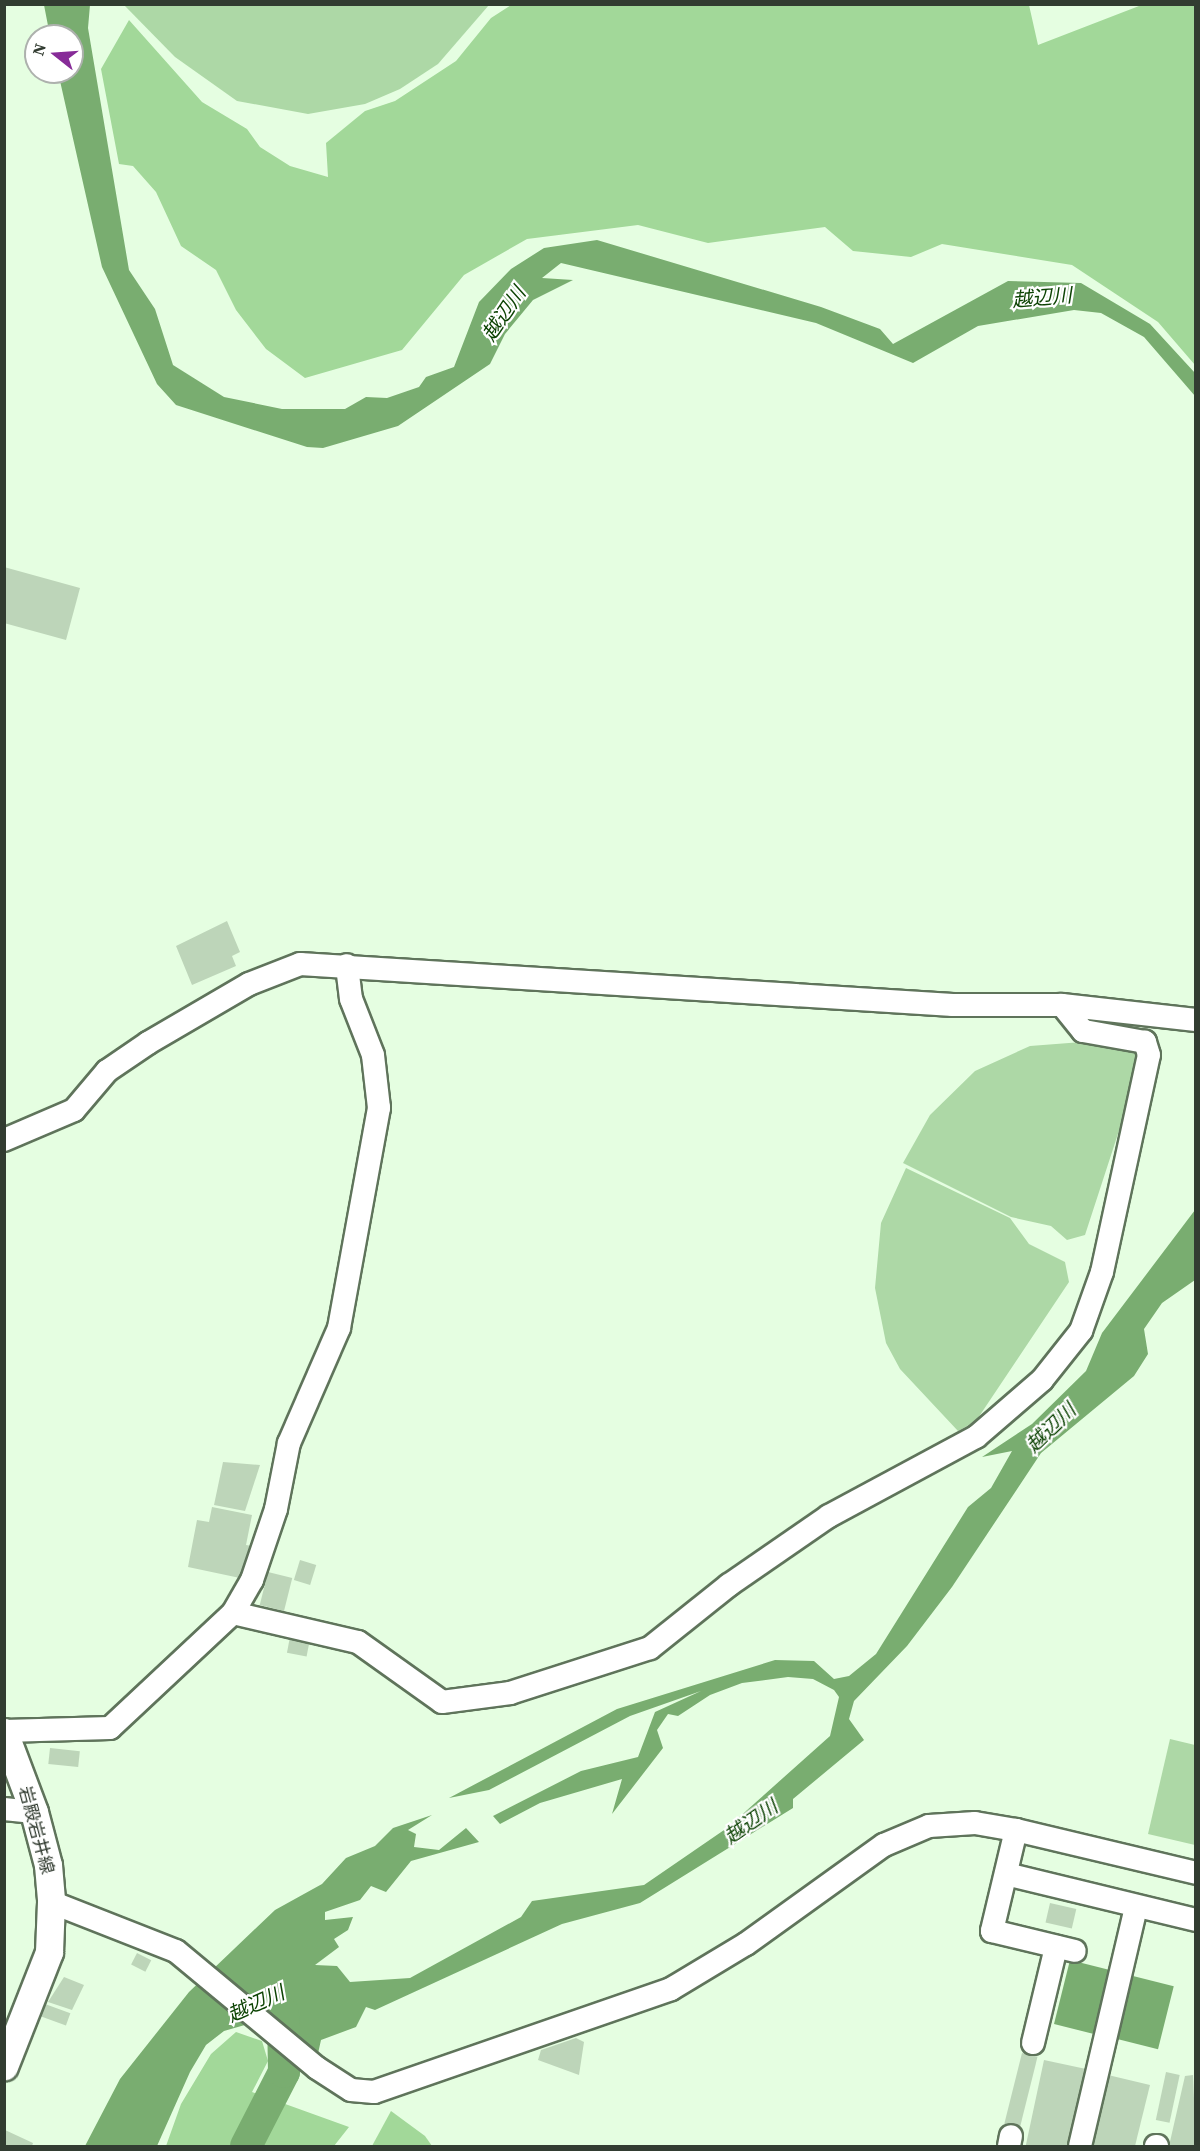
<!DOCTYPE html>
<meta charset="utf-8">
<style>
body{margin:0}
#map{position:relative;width:1200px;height:2151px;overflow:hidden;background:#e5fee1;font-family:"Source Serif 4","Noto Sans JP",serif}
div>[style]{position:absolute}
.green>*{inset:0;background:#add8a6}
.forest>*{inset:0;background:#a2d899}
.water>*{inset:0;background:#79ad70;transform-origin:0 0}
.river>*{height:32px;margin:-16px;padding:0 16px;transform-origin:16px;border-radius:16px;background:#79ad70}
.building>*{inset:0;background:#bdd5b9;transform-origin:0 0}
.roads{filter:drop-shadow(2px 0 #5f745b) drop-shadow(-2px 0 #5f745b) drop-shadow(0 2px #5f745b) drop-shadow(0 -2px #5f745b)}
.minor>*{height:22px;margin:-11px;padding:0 11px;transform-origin:11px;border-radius:11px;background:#fff}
.major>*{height:27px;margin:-13.5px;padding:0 13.5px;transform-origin:13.5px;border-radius:13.5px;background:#fff}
span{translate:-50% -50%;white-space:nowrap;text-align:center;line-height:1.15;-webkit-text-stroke:4.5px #fff;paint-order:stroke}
.street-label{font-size:18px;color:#323c31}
.water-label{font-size:20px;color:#0c4303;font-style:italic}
.frame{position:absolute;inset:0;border:6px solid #323c31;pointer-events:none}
.north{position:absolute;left:24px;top:24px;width:60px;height:60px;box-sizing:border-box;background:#fff;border:2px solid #adb1ad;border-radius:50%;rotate:287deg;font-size:16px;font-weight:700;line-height:24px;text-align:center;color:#323c31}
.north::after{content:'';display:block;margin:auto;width:21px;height:27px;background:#872c98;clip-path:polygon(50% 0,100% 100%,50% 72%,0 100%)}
</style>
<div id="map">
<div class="green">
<i style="clip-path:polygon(124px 5px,489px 5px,438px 64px,400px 89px,365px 104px,308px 114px,237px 101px,175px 57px)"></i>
<i style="clip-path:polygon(1082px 1042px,1133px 1047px,1143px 1057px,1085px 1235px,1067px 1240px,1051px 1226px,1011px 1217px,903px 1163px,930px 1115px,975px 1071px,1030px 1046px)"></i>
<i style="clip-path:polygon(906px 1168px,1010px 1218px,1029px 1244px,1065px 1262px,1069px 1282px,976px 1421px,958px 1431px,900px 1369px,886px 1343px,875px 1288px,881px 1223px)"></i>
<i style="clip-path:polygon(1170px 1739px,1195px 1745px,1195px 1845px,1148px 1834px)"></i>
</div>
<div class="forest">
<i style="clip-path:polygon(511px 5px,1029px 5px,1038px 45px,1139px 6px,1195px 5px,1195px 365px,1158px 322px,1072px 265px,942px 244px,911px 257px,853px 251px,825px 227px,708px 243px,638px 225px,527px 239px,464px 275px,402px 350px,305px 378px,266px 349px,236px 310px,216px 270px,181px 246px,156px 192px,133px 166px,119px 164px,101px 69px,129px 20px,202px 102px,247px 129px,260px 147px,290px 166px,328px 177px,326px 143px,365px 111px,395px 101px,456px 61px,491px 18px)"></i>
<i style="clip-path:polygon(236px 2032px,262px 2041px,268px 2061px,252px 2092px,349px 2127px,334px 2146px,166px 2146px,181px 2104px,211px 2054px)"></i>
<i style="clip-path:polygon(391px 2111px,425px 2136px,432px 2146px,372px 2146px)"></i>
</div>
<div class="water">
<i style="clip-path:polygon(44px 5px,90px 5px,88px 28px,129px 270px,155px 309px,173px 365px,224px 397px,282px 409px,345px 409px,366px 397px,387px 398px,419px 387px,426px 377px,454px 367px,479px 302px,511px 269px,544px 248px,597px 240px,821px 307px,880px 329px,893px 344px,1008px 281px,1081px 283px,1150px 324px,1195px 373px,1195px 396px,1144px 337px,1101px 313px,1074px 310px,978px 326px,913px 363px,816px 323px,561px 263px,542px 278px,573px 280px,533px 300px,505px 334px,490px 364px,398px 426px,323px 448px,307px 447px,176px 405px,157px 384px,102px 267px,58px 72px,72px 72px,72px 36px,50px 36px)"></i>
<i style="clip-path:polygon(1195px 1210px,1195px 1280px,1162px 1303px,1144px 1329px,1148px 1354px,1134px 1376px,1041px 1453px,952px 1587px,907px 1646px,854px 1701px,849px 1719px,864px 1740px,793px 1799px,793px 1808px,640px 1903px,562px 1924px,375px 2010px,366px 2007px,356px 2027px,321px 2040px,317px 2058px,276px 2016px,224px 2031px,206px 2045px,190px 2072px,157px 2146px,85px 2146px,120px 2079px,189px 1992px,275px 1910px,322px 1884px,346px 1858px,375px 1846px,393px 1828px,432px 1815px,408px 1830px,416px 1834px,414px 1847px,439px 1850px,466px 1828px,479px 1842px,411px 1861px,386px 1892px,371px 1886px,360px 1900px,325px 1912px,325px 1920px,353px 1917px,348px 1930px,334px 1939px,339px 1947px,315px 1965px,337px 1966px,350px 1982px,410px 1978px,521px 1917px,532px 1901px,644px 1885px,727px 1828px,830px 1736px,839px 1697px,834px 1690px,813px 1679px,788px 1677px,742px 1683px,710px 1695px,678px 1716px,668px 1714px,657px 1730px,663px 1748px,612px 1814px,622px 1779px,540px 1803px,500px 1824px,493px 1816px,581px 1771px,638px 1757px,655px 1712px,701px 1691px,630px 1716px,489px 1790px,449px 1798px,617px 1709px,775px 1660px,814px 1661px,834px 1679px,849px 1676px,876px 1654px,968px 1507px,991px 1488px,1012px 1451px,982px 1457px,1032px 1424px,1086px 1371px,1102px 1333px)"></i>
<i style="left:1070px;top:1960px;width:41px;height:66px;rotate:14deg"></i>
<i style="left:1133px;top:1976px;width:42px;height:65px;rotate:14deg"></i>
</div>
<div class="river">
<i style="left:246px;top:2146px;width:83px;rotate:-62.8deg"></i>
<i style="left:284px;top:2072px;width:59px;rotate:-91deg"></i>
</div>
<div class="building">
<i style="clip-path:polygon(4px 567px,80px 588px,66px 640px,4px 623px)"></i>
<i style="clip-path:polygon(227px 921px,240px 952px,232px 956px,236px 966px,192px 985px,176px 946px)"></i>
<i style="clip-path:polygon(223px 1462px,260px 1465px,245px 1511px,214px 1505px)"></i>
<i style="clip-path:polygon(212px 1507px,252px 1515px,246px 1545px,252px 1546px,240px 1578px,188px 1567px,197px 1520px,209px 1522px)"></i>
<i style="left:300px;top:1560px;width:17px;height:21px;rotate:17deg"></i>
<i style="left:268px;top:1572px;width:25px;height:34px;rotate:14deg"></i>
<i style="left:290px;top:1637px;width:20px;height:16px;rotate:11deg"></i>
<i style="left:50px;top:1748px;width:30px;height:16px;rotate:6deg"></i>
<i style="left:1050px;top:1903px;width:27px;height:20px;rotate:13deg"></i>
<i style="left:137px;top:1953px;width:16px;height:13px;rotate:27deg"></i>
<i style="clip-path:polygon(64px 1977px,84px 1985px,72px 2010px,48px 2002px)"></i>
<i style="left:45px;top:2004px;width:27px;height:13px;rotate:20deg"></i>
<i style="clip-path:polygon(576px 2038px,584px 2042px,579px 2075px,538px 2060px,541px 2050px)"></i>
<i style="left:1022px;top:2053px;width:16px;height:73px;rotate:14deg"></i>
<i style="left:1044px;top:2060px;width:43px;height:88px;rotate:12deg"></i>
<i style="left:1166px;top:2072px;width:14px;height:49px;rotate:12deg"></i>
<i style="clip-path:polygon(1108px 2075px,1150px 2085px,1135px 2146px,1090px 2146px)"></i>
<i style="clip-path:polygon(1193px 2075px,1196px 2146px,1169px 2146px,1185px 2076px)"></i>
<i style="clip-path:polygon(5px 2130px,33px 2143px,32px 2146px,4px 2146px)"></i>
</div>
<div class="roads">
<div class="minor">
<i style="left:4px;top:1140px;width:76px;rotate:-23.2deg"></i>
<i style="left:74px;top:1110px;width:51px;rotate:-49.8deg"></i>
<i style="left:107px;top:1071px;width:50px;rotate:-34.3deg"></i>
<i style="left:148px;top:1043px;width:117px;rotate:-30.3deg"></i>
<i style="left:249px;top:984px;width:55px;rotate:-21.4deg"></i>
<i style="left:300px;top:964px;width:654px;rotate:3.59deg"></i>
<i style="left:953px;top:1005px;width:109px"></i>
<i style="left:1062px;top:1005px;width:135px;rotate:6.4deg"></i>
<i style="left:233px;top:1613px;width:128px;rotate:13.1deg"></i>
<i style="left:358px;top:1642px;width:103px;rotate:35.5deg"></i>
<i style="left:442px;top:1702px;width:69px;rotate:-7.5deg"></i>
<i style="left:510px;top:1693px;width:147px;rotate:-17.8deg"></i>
<i style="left:650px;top:1648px;width:101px;rotate:-38.6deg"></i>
<i style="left:729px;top:1585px;width:121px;rotate:-34.6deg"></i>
<i style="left:829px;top:1516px;width:167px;rotate:-28.3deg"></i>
<i style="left:976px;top:1437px;width:87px;rotate:-40.8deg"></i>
<i style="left:1042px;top:1380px;width:63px;rotate:-51.5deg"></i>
<i style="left:1081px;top:1331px;width:63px;rotate:-70.4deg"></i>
<i style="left:1102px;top:1272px;width:222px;rotate:-77.8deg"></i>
<i style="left:1149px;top:1055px;width:14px;rotate:-107deg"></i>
<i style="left:1145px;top:1042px;width:63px;rotate:-169.9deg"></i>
<i style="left:1083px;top:1031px;width:33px;rotate:-129deg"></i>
<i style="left:4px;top:1731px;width:106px;rotate:-1.6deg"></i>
<i style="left:110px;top:1728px;width:168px;rotate:-43.1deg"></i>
<i style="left:233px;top:1613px;width:38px;rotate:-60deg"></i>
<i style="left:252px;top:1580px;width:75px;rotate:-71.3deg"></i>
<i style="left:276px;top:1509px;width:67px;rotate:-78.9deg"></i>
<i style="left:289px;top:1443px;width:125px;rotate:-66.5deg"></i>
<i style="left:339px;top:1328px;width:224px;rotate:-79.7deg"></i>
<i style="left:379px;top:1108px;width:53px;rotate:-96.5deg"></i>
<i style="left:373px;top:1055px;width:60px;rotate:-111.4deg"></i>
<i style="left:351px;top:999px;width:34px;rotate:-97deg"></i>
<i style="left:4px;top:1809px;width:30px;rotate:6deg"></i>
<i style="left:1016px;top:1830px;width:104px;rotate:103.4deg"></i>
<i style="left:992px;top:1931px;width:85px;rotate:13.5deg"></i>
<i style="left:1006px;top:1874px;width:195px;rotate:13.6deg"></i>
<i style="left:51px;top:1902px;width:134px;rotate:21.4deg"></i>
<i style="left:176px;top:1951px;width:183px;rotate:39.7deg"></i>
<i style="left:317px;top:2068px;width:40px;rotate:32.9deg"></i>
<i style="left:351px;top:2090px;width:23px;rotate:5deg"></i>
<i style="left:374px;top:2092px;width:314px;rotate:-19.1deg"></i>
<i style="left:671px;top:1989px;width:87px;rotate:-31deg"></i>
<i style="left:746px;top:1944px;width:170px;rotate:-35.7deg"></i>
<i style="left:884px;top:1845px;width:49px;rotate:-22.9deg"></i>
<i style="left:929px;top:1826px;width:46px;rotate:-3.7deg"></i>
<i style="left:975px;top:1823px;width:42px;rotate:9.7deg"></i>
<i style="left:1016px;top:1830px;width:185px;rotate:13.4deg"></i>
<i style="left:1033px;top:2043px;width:99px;rotate:-76.5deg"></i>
<i style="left:1009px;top:2146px;width:10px;rotate:-79deg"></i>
<i style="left:1080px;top:2146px;width:245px;rotate:-76.8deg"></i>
<i style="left:1156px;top:2146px;width:1px"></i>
</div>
<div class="major">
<i style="left:4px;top:1732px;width:85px;rotate:69.4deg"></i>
<i style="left:34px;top:1812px;width:55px;rotate:75.2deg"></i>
<i style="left:48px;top:1865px;width:37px;rotate:85deg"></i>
<i style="left:51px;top:1902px;width:50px;rotate:92.3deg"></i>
<i style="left:49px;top:1952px;width:123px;rotate:111.5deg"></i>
</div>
</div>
<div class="street-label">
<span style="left:36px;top:1830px;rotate:75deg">岩殿岩井線</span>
</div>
<div class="water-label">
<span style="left:1042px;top:298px;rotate:-5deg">越辺川</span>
<span style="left:504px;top:314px;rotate:-56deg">越辺川</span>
<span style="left:1051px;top:1428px;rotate:-44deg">越辺川</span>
<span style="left:751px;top:1822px;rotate:-35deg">越辺川</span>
<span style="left:256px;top:2004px;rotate:-24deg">越辺川</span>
</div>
<div class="frame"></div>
<div class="north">N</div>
</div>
